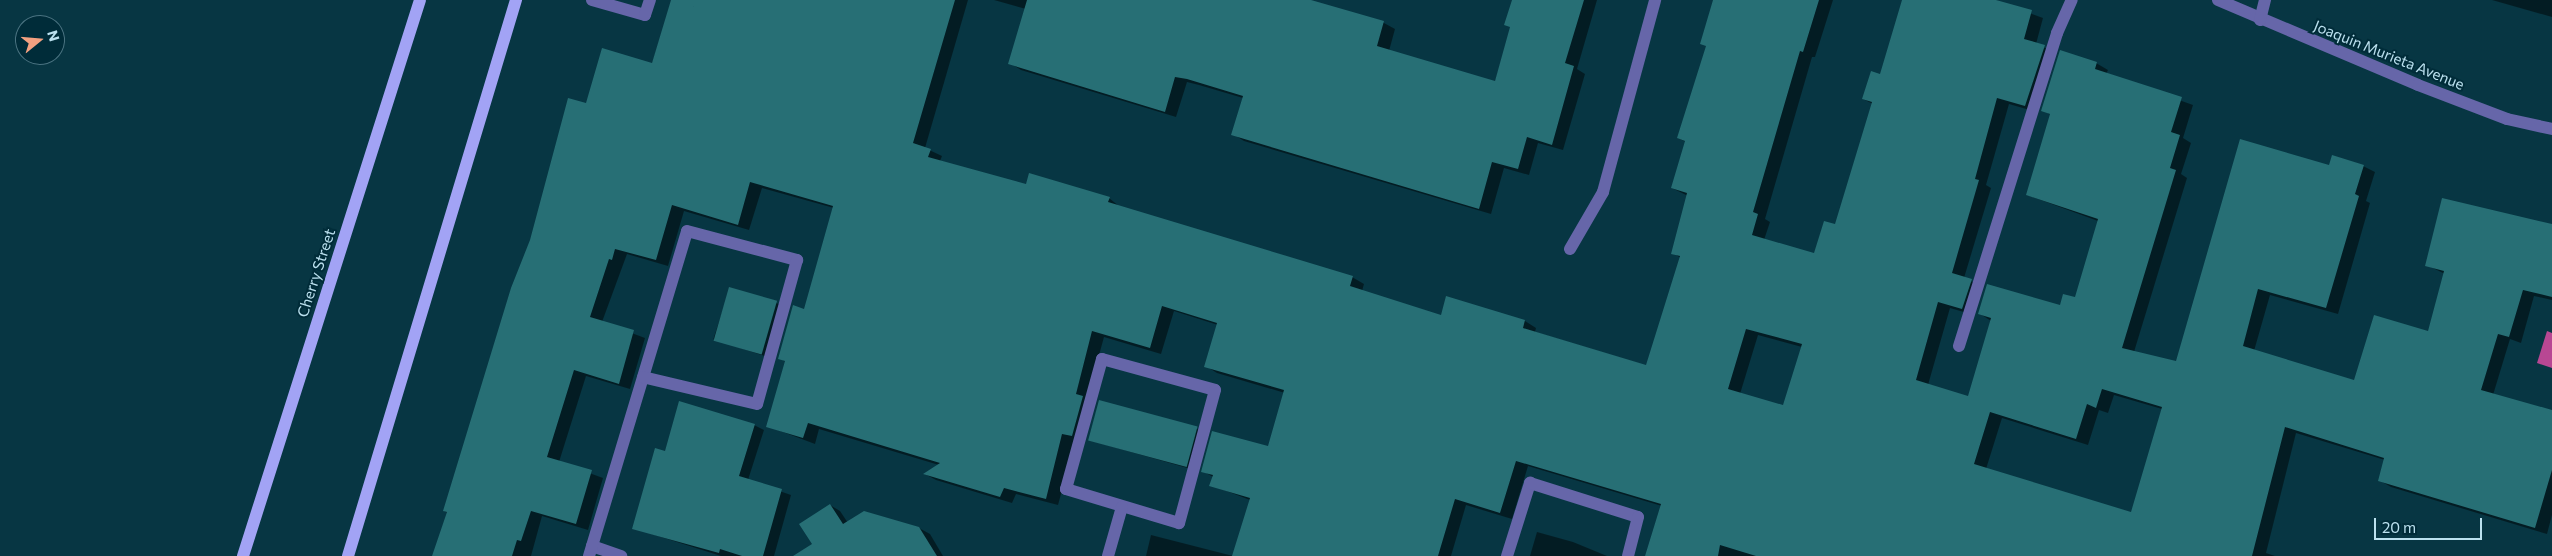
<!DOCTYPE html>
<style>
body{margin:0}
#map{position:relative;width:2552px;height:556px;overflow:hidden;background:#073643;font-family:Commissioner,sans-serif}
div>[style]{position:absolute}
.water>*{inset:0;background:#b84793}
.shadow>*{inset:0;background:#0007;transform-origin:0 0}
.building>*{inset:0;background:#276f75;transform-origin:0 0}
.minor>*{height:12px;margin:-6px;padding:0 6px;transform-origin:6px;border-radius:6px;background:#6666a9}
.major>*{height:12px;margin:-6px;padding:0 6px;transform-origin:6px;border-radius:6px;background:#a2a3f5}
span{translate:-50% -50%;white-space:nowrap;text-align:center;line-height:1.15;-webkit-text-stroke:4px #002c39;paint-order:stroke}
.street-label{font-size:15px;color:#bbe1ef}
.north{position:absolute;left:15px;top:15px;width:50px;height:50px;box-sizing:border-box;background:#002c39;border:1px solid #4b7482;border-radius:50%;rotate:73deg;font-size:14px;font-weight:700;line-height:20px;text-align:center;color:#bbe1ef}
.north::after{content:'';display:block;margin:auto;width:18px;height:22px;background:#f2a080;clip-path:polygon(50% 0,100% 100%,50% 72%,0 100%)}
.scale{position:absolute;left:2374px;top:518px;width:108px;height:22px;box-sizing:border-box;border:2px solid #bbe1ef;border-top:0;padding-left:6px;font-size:15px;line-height:18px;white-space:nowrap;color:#bbe1ef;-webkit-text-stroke:4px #002c39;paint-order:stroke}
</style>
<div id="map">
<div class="water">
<i style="clip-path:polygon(2547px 331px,2552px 333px,2552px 368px,2537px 363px)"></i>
</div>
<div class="shadow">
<i style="clip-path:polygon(evenodd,672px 0,968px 0,925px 148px,942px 156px,940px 161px,1027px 186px,1109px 198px,1120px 207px,1352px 277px,1364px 284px,1362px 291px,1442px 316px,1525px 321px,1536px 328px,1535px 332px,1647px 366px,1681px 258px,1673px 253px,1688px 196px,1672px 188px,1686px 142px,1678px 138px,1723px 0,1833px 0,1815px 57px,1812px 57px,1765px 219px,1770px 222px,1764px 240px,1815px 254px,1836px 225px,1873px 104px,1863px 99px,1881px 75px,1910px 0,1995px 0,2043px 18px,2036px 44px,2056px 53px,2037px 112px,2009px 104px,1986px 185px,1991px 188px,1964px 278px,1983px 287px,1974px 315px,1950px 308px,1928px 385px,1969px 398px,1991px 321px,1979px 313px,2061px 307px,2076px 299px,2098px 221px,2027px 195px,2051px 115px,2043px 110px,2096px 63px,2108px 70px,2106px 74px,2193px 105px,2183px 138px,2191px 143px,2181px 174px,2187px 178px,2134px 352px,2176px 363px,2330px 166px,2363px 166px,2375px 172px,2366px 201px,2370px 203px,2338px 314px,2270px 295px,2254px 351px,2355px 382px,2428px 333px,2445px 274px,2427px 265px,2552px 226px,2552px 300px,2534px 296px,2521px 343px,2510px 339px,2493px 395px,2552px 411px,2552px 515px,2547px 534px,2391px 487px,2379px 480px,2385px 460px,2296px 433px,2266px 553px,2275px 556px,1646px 556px,1662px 506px,1528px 466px,1512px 519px,1466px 505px,1451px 556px,1234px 556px,1250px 500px,1211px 485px,1213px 477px,1203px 471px,1269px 448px,1285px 393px,1217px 373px,1206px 366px,1218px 325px,1174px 311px,1161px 354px,1104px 337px,1058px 505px,1016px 494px,1012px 503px,936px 480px,925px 474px,939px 465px,819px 429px,815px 444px,767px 426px,786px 362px,779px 358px,805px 310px,834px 208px,762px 188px,749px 230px,684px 211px,668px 266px,627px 254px,602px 322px,645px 338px,630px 389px,586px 376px,559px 462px,603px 478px,588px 530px,542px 516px,531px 556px,434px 556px,448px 513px,444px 511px,587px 105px,652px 64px,672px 0,1758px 335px,1802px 347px,1784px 407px,1740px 394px,1758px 335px,672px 0,2114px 395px,2162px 409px,2132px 513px,1986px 469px,2002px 418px,2088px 445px,2099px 410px,2108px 413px,2114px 395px)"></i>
<i style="clip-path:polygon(994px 0,1306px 0,1384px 23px,1395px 29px,1389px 51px,1495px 82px,1511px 28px,1513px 0,1597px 0,1577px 69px,1585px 74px,1563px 150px,1538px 143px,1529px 175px,1504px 168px,1491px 214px,1244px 141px,1233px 134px,1243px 98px,1199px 85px,1187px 82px,1176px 117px,1021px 70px,1010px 63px,1026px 9px)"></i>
<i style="clip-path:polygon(2492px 0,2552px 0,2552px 17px)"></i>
<i style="left:730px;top:288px;width:55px;height:54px;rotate:18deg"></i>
<i style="clip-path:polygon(754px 425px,764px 430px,748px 480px,791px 495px,774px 556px,721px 556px,633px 528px,665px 452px)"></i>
<i style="clip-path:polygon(1196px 428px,1201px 431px,1191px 469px,1089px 440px)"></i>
<i style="clip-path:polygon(830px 505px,840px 511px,848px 523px,919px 528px,930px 534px,943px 556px,821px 556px)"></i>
<i style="clip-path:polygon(1537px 532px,1573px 542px,1607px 556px,1530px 556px)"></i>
<i style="clip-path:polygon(1151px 535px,1233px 556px,1146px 556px)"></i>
</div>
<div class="building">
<i style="clip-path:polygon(evenodd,671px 0,955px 0,913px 143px,931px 149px,928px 157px,1026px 184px,1029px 173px,1110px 197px,1108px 202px,1353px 276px,1350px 286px,1441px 315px,1446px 296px,1525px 320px,1523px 328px,1646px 365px,1680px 256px,1671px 254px,1687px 193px,1671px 188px,1685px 141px,1677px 138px,1706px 46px,1700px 44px,1713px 0,1819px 0,1803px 52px,1800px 51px,1753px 212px,1758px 214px,1752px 235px,1814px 253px,1824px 221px,1835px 224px,1872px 102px,1862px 99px,1871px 71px,1880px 74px,1902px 0,1996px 0,2032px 10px,2024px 39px,2045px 45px,2025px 106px,1997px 98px,1975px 179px,1979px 180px,1952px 273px,1972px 279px,1962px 309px,1938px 302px,1916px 380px,1968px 396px,1991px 318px,1978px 314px,1987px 284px,2060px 305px,2063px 294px,2075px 297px,2098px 219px,2026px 195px,2050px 114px,2041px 111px,2060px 50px,2097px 62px,2095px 69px,2182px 97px,2171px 132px,2180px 135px,2170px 168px,2176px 170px,2122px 348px,2176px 361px,2240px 139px,2329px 165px,2332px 155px,2364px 165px,2355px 194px,2359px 196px,2326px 308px,2258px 289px,2243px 346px,2354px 380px,2374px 315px,2428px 331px,2444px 271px,2425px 266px,2442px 198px,2552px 224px,2552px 297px,2523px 290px,2509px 337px,2498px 334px,2481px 390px,2552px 410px,2552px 470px,2535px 528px,2378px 481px,2384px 458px,2285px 427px,2252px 556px,1756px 556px,1720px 545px,1718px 556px,1645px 556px,1661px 504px,1516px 461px,1500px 513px,1455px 499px,1438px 556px,1232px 556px,1250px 498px,1209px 486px,1213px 475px,1201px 472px,1212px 431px,1268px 446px,1284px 390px,1204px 367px,1217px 323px,1162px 306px,1150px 348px,1092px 331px,1076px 394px,1083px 396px,1072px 436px,1062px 434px,1046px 499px,1004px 488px,1000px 497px,923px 474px,940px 463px,808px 423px,803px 438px,766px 427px,785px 361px,778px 359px,793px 305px,804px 309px,833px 206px,750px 182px,738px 225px,672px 205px,656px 260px,615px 249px,612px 260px,609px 259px,590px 317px,634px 330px,619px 384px,574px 370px,547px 457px,592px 470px,576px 524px,531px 511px,521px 541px,517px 540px,512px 556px,432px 556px,447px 512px,443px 511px,511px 288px,530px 240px,568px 98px,586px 103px,602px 48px,652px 63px,671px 0,1746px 329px,1802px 344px,1783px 405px,1728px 389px,1746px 329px,671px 0,2102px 389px,2162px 407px,2131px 512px,1974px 464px,1990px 412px,2076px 439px,2087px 404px,2096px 408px,2102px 389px)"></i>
<i style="clip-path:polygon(1027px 0,1311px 0,1384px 21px,1377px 46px,1495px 81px,1510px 27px,1504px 25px,1512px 0,1584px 0,1565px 63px,1574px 66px,1552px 145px,1527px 137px,1518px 169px,1492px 162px,1479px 209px,1231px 135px,1243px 96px,1187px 79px,1175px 77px,1165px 112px,1008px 64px)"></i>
<i style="left:729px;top:287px;width:50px;height:56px;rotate:16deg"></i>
<i style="left:1099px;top:400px;width:102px;height:42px;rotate:15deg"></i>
<i style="clip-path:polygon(679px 401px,755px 424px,739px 476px,782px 489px,763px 556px,742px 556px,720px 549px,719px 553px,632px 529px,655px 448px,665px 451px)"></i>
<i style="clip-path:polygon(830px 504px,843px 524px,864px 511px,919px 527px,937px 556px,793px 556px,812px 544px,799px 524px)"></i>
</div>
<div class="minor">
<i style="left:592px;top:0;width:55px;rotate:15.8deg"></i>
<i style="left:645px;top:15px;width:16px;rotate:-72deg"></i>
<i style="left:2218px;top:0;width:217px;rotate:23deg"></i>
<i style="left:2418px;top:85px;width:95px;rotate:20.9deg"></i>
<i style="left:2507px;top:119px;width:46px;rotate:12.5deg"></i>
<i style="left:2260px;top:20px;width:21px;rotate:-76deg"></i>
<i style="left:1570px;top:249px;width:66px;rotate:-59.9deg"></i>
<i style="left:1603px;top:192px;width:199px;rotate:-74.8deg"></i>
<i style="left:1959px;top:346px;width:328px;rotate:-72.6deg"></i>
<i style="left:2057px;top:33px;width:36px;rotate:-66deg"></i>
<i style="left:1102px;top:359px;width:117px;rotate:15.3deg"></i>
<i style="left:1215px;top:390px;width:138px;rotate:105.1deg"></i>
<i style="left:1179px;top:523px;width:118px;rotate:-163.3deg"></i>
<i style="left:1066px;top:489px;width:135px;rotate:-74.5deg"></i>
<i style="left:592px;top:546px;width:31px;rotate:19deg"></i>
<i style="left:589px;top:556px;width:339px;rotate:-73.2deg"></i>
<i style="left:687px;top:231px;width:114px;rotate:14.8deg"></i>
<i style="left:797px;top:260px;width:149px;rotate:105.5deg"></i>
<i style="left:757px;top:404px;width:117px;rotate:-166.7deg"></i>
<i style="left:1108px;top:556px;width:51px;rotate:-74.1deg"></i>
<i style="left:1507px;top:556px;width:77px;rotate:-72.5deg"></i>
<i style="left:1530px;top:483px;width:113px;rotate:17.5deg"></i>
<i style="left:1638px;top:517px;width:40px;rotate:104.4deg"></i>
</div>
<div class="major">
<i style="left:243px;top:556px;width:583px;rotate:-72.34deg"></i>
<i style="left:348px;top:556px;width:581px;rotate:-73.19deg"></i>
</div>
<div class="street-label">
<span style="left:2389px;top:55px;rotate:22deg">Joaquin Murieta Avenue</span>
<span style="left:316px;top:273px;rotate:-72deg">Cherry Street</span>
</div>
<div class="north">N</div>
<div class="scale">20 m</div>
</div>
